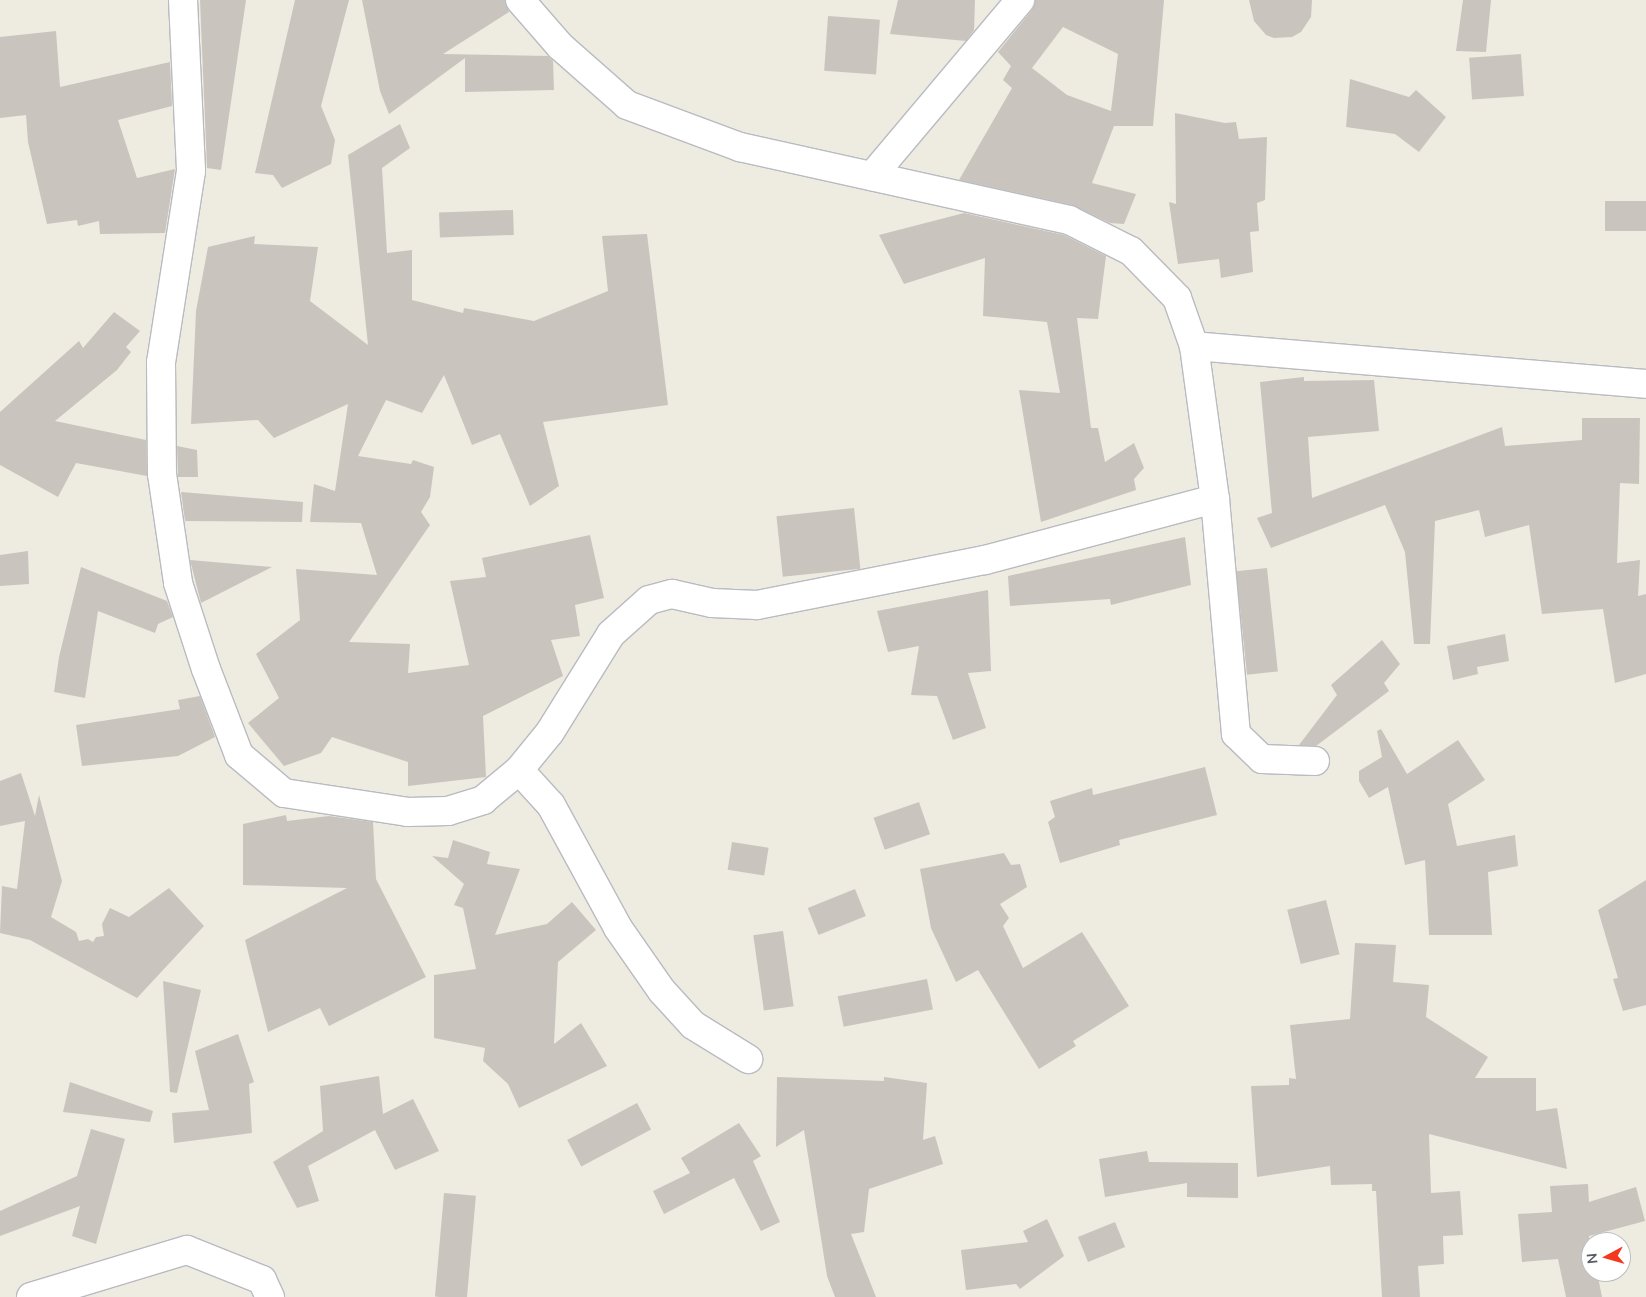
<!DOCTYPE html>
<style>
body{margin:0}
#map{position:relative;width:1646px;height:1297px;overflow:hidden;background:#eeebe1;font-family:Mulish,sans-serif}
div>[style]{position:absolute}
.building>*{inset:0;background:#c9c5be;transform-origin:0 0}
.roads{filter:drop-shadow(1px 0 #b9bbc1) drop-shadow(-1px 0 #b9bbc1) drop-shadow(0 1px #b9bbc1) drop-shadow(0 -1px #b9bbc1)}
.minor>*{height:28px;margin:-14px;padding:0 14px;transform-origin:14px;border-radius:14px;background:#fff}
span{translate:-50% -50%;white-space:nowrap;text-align:center;line-height:1.15;-webkit-text-stroke:4.5px #fff;paint-order:stroke}
.north{position:absolute;left:1581px;top:1232px;width:50px;height:50px;box-sizing:border-box;background:#fff;border:1px solid #bdbec1;border-radius:50%;rotate:264deg;font-size:14px;font-weight:700;line-height:20px;text-align:center;color:#595d63}
.north::after{content:'';display:block;margin:auto;width:18px;height:22px;background:#f43820;clip-path:polygon(50% 0,100% 100%,50% 72%,0 100%)}
</style>
<div id="map">
<div class="building">
<i style="clip-path:polygon(200px 0,246px 0,221px 170px,207px 168px)"></i>
<i style="clip-path:polygon(295px 0,349px 0,321px 106px,335px 140px,331px 164px,282px 188px,273px 175px,255px 173px)"></i>
<i style="clip-path:polygon(362px 0,505px 0,509px 12px,443px 54px,548px 56px,553px 61px,554px 90px,465px 92px,465px 58px,389px 114px,380px 91px)"></i>
<i style="clip-path:polygon(898px 0,975px 0,974px 30px,966px 41px,890px 34px)"></i>
<i style="clip-path:polygon(evenodd,1035px 0,1164px 0,1153px 126px,1114px 126px,1092px 183px,1136px 194px,1124px 224px,1110px 223px,1072px 205px,959px 180px,1012px 88px,1003px 80px,1011px 66px,998px 52px,1032px 10px,1035px 0,1063px 27px,1118px 54px,1111px 111px,1067px 95px,1032px 68px,1063px 27px)"></i>
<i style="clip-path:polygon(1249px 0,1312px 0,1311px 17px,1301px 32px,1292px 37px,1274px 38px,1266px 35px,1254px 21px)"></i>
<i style="clip-path:polygon(1463px 0,1491px 0,1486px 52px,1456px 51px)"></i>
<i style="left:828px;top:16px;width:52px;height:55px;rotate:4deg"></i>
<i style="clip-path:polygon(56px 31px,60px 87px,170px 62px,172px 106px,118px 120px,137px 178px,175px 169px,165px 233px,100px 234px,99px 221px,78px 226px,77px 220px,47px 224px,28px 142px,26px 115px,0 118px,0 37px)"></i>
<i style="left:1521px;top:54px;width:42px;height:52px;rotate:86deg"></i>
<i style="clip-path:polygon(1350px 79px,1409px 97px,1416px 90px,1446px 117px,1419px 152px,1395px 134px,1346px 127px)"></i>
<i style="clip-path:polygon(1175px 113px,1225px 123px,1236px 122px,1239px 139px,1267px 137px,1265px 200px,1257px 203px,1259px 231px,1250px 232px,1253px 272px,1221px 278px,1219px 259px,1178px 264px,1169px 202px,1176px 204px)"></i>
<i style="clip-path:polygon(400px 124px,410px 148px,382px 168px,387px 253px,412px 250px,412px 300px,463px 313px,464px 308px,534px 321px,608px 291px,602px 236px,647px 234px,668px 405px,543px 422px,559px 486px,530px 506px,500px 434px,472px 445px,444px 375px,422px 413px,386px 400px,358px 456px,411px 464px,413px 460px,434px 467px,430px 497px,421px 512px,430px 525px,349px 642px,410px 644px,408px 673px,469px 665px,450px 581px,486px 577px,482px 558px,590px 535px,604px 598px,575px 605px,580px 636px,551px 640px,563px 676px,483px 716px,486px 777px,408px 786px,408px 762px,332px 737px,321px 753px,284px 766px,248px 723px,279px 698px,256px 654px,300px 620px,296px 569px,377px 575px,361px 523px,310px 522px,314px 484px,335px 491px,348px 404px,274px 438px,258px 420px,191px 424px,196px 311px,208px 247px,255px 236px,254px 244px,318px 247px,310px 301px,368px 345px,348px 155px)"></i>
<i style="left:1646px;top:201px;width:30px;height:41px;rotate:90deg"></i>
<i style="left:513px;top:210px;width:25px;height:74px;rotate:88deg"></i>
<i style="clip-path:polygon(964px 213px,1064px 235px,1106px 256px,1098px 319px,1077px 318px,1091px 428px,1098px 428px,1105px 462px,1134px 443px,1144px 468px,1134px 479px,1136px 490px,1041px 522px,1019px 390px,1060px 393px,1047px 322px,983px 316px,985px 258px,904px 284px,879px 235px)"></i>
<i style="clip-path:polygon(114px 312px,140px 331px,126px 347px,131px 352px,117px 370px,55px 421px,146px 440px,147px 476px,76px 463px,58px 497px,0 465px,0 412px,79px 341px,83px 348px)"></i>
<i style="clip-path:polygon(1304px 377px,1304px 381px,1374px 380px,1379px 431px,1308px 437px,1312px 498px,1502px 427px,1505px 446px,1582px 440px,1582px 418px,1640px 418px,1639px 484px,1620px 483px,1617px 563px,1640px 560px,1638px 596px,1646px 594px,1646px 674px,1615px 683px,1603px 609px,1542px 614px,1529px 525px,1485px 537px,1479px 510px,1435px 521px,1430px 644px,1414px 644px,1405px 552px,1385px 505px,1271px 548px,1257px 518px,1272px 513px,1260px 382px)"></i>
<i style="clip-path:polygon(177px 446px,197px 450px,198px 477px,178px 477px)"></i>
<i style="clip-path:polygon(181px 492px,303px 502px,302px 522px,185px 521px)"></i>
<i style="left:854px;top:508px;width:61px;height:78px;rotate:84deg"></i>
<i style="clip-path:polygon(1185px 537px,1191px 585px,1111px 605px,1110px 599px,1010px 606px,1008px 576px)"></i>
<i style="clip-path:polygon(28px 551px,29px 584px,0 586px,0 555px)"></i>
<i style="clip-path:polygon(190px 560px,272px 567px,201px 603px)"></i>
<i style="clip-path:polygon(81px 567px,167px 601px,173px 617px,158px 624px,155px 633px,98px 611px,85px 698px,54px 692px,59px 657px)"></i>
<i style="left:1267px;top:568px;width:104px;height:31px;rotate:84deg"></i>
<i style="clip-path:polygon(988px 590px,991px 671px,968px 673px,986px 728px,953px 740px,937px 696px,911px 695px,919px 646px,888px 652px,877px 611px)"></i>
<i style="clip-path:polygon(1505px 634px,1509px 661px,1477px 667px,1478px 674px,1453px 680px,1447px 646px)"></i>
<i style="clip-path:polygon(1382px 640px,1400px 664px,1384px 683px,1389px 691px,1316px 746px,1299px 745px,1337px 695px,1331px 685px)"></i>
<i style="clip-path:polygon(200px 696px,215px 737px,178px 756px,82px 766px,76px 725px,180px 709px,178px 700px)"></i>
<i style="clip-path:polygon(1381px 729px,1407px 774px,1458px 740px,1485px 780px,1448px 804px,1457px 846px,1515px 835px,1518px 866px,1488px 872px,1492px 935px,1429px 935px,1425px 860px,1405px 865px,1388px 787px,1369px 798px,1359px 781px,1359px 771px,1382px 757px,1377px 731px)"></i>
<i style="clip-path:polygon(1205px 767px,1217px 815px,1119px 840px,1120px 845px,1060px 863px,1048px 822px,1055px 817px,1050px 801px,1092px 788px,1093px 795px)"></i>
<i style="clip-path:polygon(21px 773px,35px 816px,39px 795px,62px 881px,51px 917px,76px 932px,79px 941px,88px 939px,93px 942px,96px 937px,104px 936px,102px 924px,110px 908px,129px 917px,169px 888px,204px 926px,137px 998px,30px 940px,0 933px,2px 886px,17px 889px,25px 821px,0 826px,0 781px)"></i>
<i style="left:919px;top:802px;width:34px;height:48px;rotate:71deg"></i>
<i style="clip-path:polygon(286px 815px,287px 821px,329px 816px,373px 822px,376px 879px,426px 977px,329px 1026px,320px 1008px,268px 1032px,245px 940px,347px 888px,243px 885px,243px 824px)"></i>
<i style="clip-path:polygon(453px 840px,490px 852px,487px 864px,520px 869px,495px 935px,547px 924px,572px 902px,596px 930px,558px 962px,554px 1044px,581px 1023px,607px 1066px,519px 1108px,508px 1084px,483px 1061px,485px 1048px,434px 1038px,434px 975px,476px 969px,463px 908px,454px 905px,464px 884px,432px 856px,448px 858px)"></i>
<i style="left:732px;top:842px;width:37px;height:28px;rotate:9deg"></i>
<i style="clip-path:polygon(1004px 853px,1011px 865px,1020px 864px,1027px 887px,1000px 904px,1009px 918px,1003px 926px,1023px 968px,1082px 932px,1129px 1006px,1073px 1041px,1076px 1046px,1039px 1069px,978px 970px,956px 982px,931px 928px,920px 869px)"></i>
<i style="clip-path:polygon(1646px 880px,1646px 1005px,1623px 1011px,1613px 979px,1618px 978px,1598px 910px)"></i>
<i style="left:855px;top:889px;width:29px;height:51px;rotate:68deg"></i>
<i style="left:1326px;top:900px;width:56px;height:40px;rotate:76deg"></i>
<i style="left:783px;top:931px;width:76px;height:30px;rotate:82deg"></i>
<i style="clip-path:polygon(1355px 943px,1396px 945px,1393px 982px,1429px 985px,1426px 1017px,1488px 1057px,1475px 1078px,1536px 1078px,1536px 1111px,1557px 1108px,1567px 1169px,1429px 1134px,1431px 1193px,1460px 1191px,1463px 1235px,1443px 1236px,1444px 1264px,1418px 1266px,1420px 1297px,1382px 1297px,1376px 1191px,1372px 1191px,1372px 1184px,1331px 1185px,1330px 1166px,1257px 1177px,1251px 1086px,1289px 1085px,1289px 1078px,1296px 1079px,1290px 1025px,1350px 1019px)"></i>
<i style="left:927px;top:979px;width:31px;height:91px;rotate:79deg"></i>
<i style="clip-path:polygon(163px 981px,201px 990px,177px 1093px,170px 1092px)"></i>
<i style="clip-path:polygon(238px 1034px,254px 1082px,249px 1084px,252px 1133px,174px 1143px,172px 1113px,209px 1110px,195px 1051px)"></i>
<i style="clip-path:polygon(379px 1076px,383px 1114px,413px 1099px,439px 1151px,395px 1170px,375px 1130px,308px 1166px,319px 1201px,297px 1208px,273px 1162px,323px 1131px,320px 1086px)"></i>
<i style="clip-path:polygon(777px 1077px,884px 1081px,884px 1077px,927px 1083px,923px 1140px,935px 1136px,943px 1164px,869px 1189px,864px 1232px,851px 1234px,876px 1297px,835px 1297px,827px 1276px,804px 1130px,776px 1147px)"></i>
<i style="clip-path:polygon(70px 1082px,153px 1111px,150px 1122px,63px 1112px)"></i>
<i style="left:637px;top:1103px;width:30px;height:79px;rotate:62deg"></i>
<i style="clip-path:polygon(739px 1123px,761px 1156px,753px 1161px,780px 1222px,761px 1231px,734px 1178px,664px 1214px,653px 1191px,690px 1173px,681px 1158px)"></i>
<i style="clip-path:polygon(91px 1129px,125px 1139px,96px 1244px,72px 1236px,80px 1206px,0 1236px,0 1211px,77px 1176px)"></i>
<i style="clip-path:polygon(1147px 1151px,1149px 1162px,1238px 1163px,1238px 1198px,1187px 1197px,1187px 1183px,1105px 1197px,1099px 1159px)"></i>
<i style="clip-path:polygon(1588px 1184px,1589px 1202px,1636px 1187px,1645px 1221px,1589px 1236px,1591px 1272px,1597px 1272px,1602px 1297px,1566px 1297px,1558px 1259px,1522px 1262px,1518px 1214px,1552px 1212px,1550px 1186px)"></i>
<i style="left:444px;top:1193px;width:32px;height:104px;rotate:5deg"></i>
<i style="clip-path:polygon(1047px 1219px,1064px 1256px,1020px 1289px,1016px 1284px,966px 1290px,961px 1250px,1028px 1242px,1023px 1231px)"></i>
<i style="left:1115px;top:1222px;width:27px;height:40px;rotate:68deg"></i>
</div>
<div class="roads">
<div class="minor">
<i style="left:183px;top:0;width:171px;rotate:87.3deg"></i>
<i style="left:191px;top:171px;width:193px;rotate:98.9deg"></i>
<i style="left:161px;top:362px;width:112px;rotate:89.5deg"></i>
<i style="left:162px;top:474px;width:110px;rotate:81.6deg"></i>
<i style="left:178px;top:583px;width:90px;rotate:72deg"></i>
<i style="left:206px;top:669px;width:92px;rotate:69deg"></i>
<i style="left:239px;top:755px;width:59px;rotate:40.2deg"></i>
<i style="left:284px;top:793px;width:125px;rotate:8.7deg"></i>
<i style="left:408px;top:812px;width:40px;rotate:-1.4deg"></i>
<i style="left:448px;top:811px;width:37px;rotate:-17deg"></i>
<i style="left:483px;top:800px;width:47px;rotate:-39.8deg"></i>
<i style="left:519px;top:770px;width:49px;rotate:-50.8deg"></i>
<i style="left:550px;top:732px;width:115px;rotate:-58.1deg"></i>
<i style="left:611px;top:634px;width:51px;rotate:-41.8deg"></i>
<i style="left:649px;top:600px;width:24px;rotate:-15deg"></i>
<i style="left:672px;top:594px;width:41px;rotate:12.7deg"></i>
<i style="left:712px;top:603px;width:45px;rotate:2.5deg"></i>
<i style="left:757px;top:605px;width:232px;rotate:-11.2deg"></i>
<i style="left:985px;top:560px;width:238px;rotate:-14.9deg"></i>
<i style="left:520px;top:0;width:61px;rotate:49deg"></i>
<i style="left:560px;top:46px;width:89px;rotate:41.4deg"></i>
<i style="left:627px;top:105px;width:121px;rotate:20.4deg"></i>
<i style="left:740px;top:147px;width:337px;rotate:12.5deg"></i>
<i style="left:1069px;top:220px;width:69px;rotate:26.6deg"></i>
<i style="left:1131px;top:251px;width:66px;rotate:45.6deg"></i>
<i style="left:1177px;top:298px;width:51px;rotate:70.5deg"></i>
<i style="left:1194px;top:346px;width:154px;rotate:82.2deg"></i>
<i style="left:1215px;top:499px;width:236px;rotate:84.9deg"></i>
<i style="left:1236px;top:734px;width:36px;rotate:44deg"></i>
<i style="left:1262px;top:759px;width:53px;rotate:2.2deg"></i>
<i style="left:872px;top:176px;width:230px;rotate:-49.9deg"></i>
<i style="left:1194px;top:346px;width:454px;rotate:4.8deg"></i>
<i style="left:519px;top:770px;width:47px;rotate:47.6deg"></i>
<i style="left:551px;top:805px;width:140px;rotate:61.4deg"></i>
<i style="left:618px;top:928px;width:77px;rotate:55.1deg"></i>
<i style="left:662px;top:991px;width:46px;rotate:47.6deg"></i>
<i style="left:693px;top:1025px;width:65px;rotate:31.7deg"></i>
<i style="left:31px;top:1297px;width:163px;rotate:-16.8deg"></i>
<i style="left:187px;top:1250px;width:81px;rotate:21.8deg"></i>
<i style="left:262px;top:1280px;width:19px;rotate:65deg"></i>
</div>
</div>
<div class="north">N</div>
</div>
